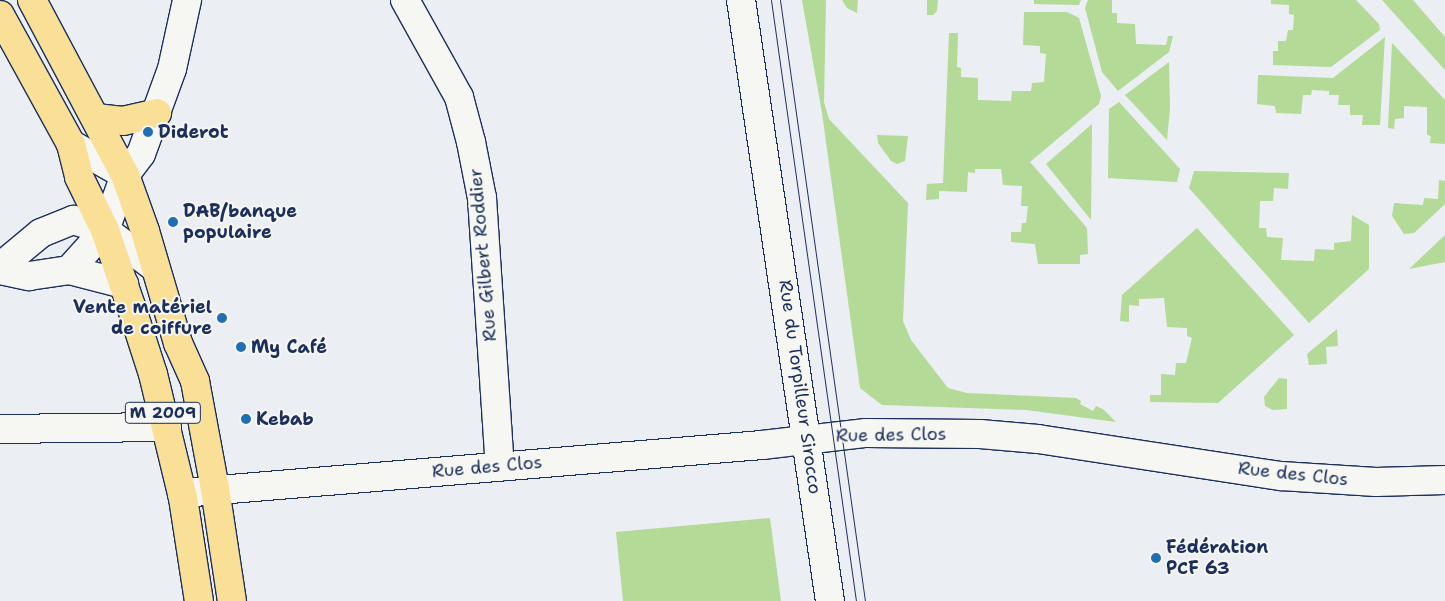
<!DOCTYPE html>
<meta charset="utf-8">
<style>
body{margin:0}
#map{position:relative;width:1445px;height:601px;overflow:hidden;background:#ebeef3;font-family:"Shantell Sans",sans-serif}
div>[style]{position:absolute}
.green>*{inset:0;background:#b3da96}
.roads{filter:drop-shadow(1px 0 #1b2f5e) drop-shadow(-1px 0 #1b2f5e) drop-shadow(0 1px #1b2f5e) drop-shadow(0 -1px #1b2f5e)}
.minor>*{height:28px;margin:-14px;padding:0 14px;transform-origin:14px;border-radius:14px;background:#f6f6f2}
.major>*{height:28px;margin:-14px;padding:0 14px;transform-origin:14px;border-radius:14px;background:#fadf96}
.tram>*{height:1px;margin:-0.5px;padding:0 0.5px;transform-origin:0.5px;border-radius:0.5px;background:#1b2f5e}
.dots>*{width:14px;height:14px;translate:-50% -50%;box-sizing:border-box;border:2px solid #f6f6f2;border-radius:50%}
span{translate:-50% -50%;white-space:nowrap;text-align:center;line-height:1.15;-webkit-text-stroke:4px #f6f6f2;paint-order:stroke}
.shield-label span{padding:1px 4px;background:#f6f6f2;border:1px solid;border-radius:4px;-webkit-text-stroke-width:0}
.shield-label{font-size:16px;color:#1b2f5e;font-weight:700}
.poi-label{font-size:18px;color:#1b2f5e;font-weight:700}
.left{translate:0 -50%;text-align:left}
.right{translate:-100% -50%;text-align:right}
.street-label{font-size:18px;color:#1b2f5e}
</style>
<div id="map">
<div class="green">
<i style="clip-path:polygon(802px 0,826px 0,824px 102px,829px 119px,908px 203px,903px 321px,911px 340px,948px 388px,967px 393px,1076px 398px,1081px 401px,1080px 404px,1093px 411px,1096px 406px,1103px 409px,1116px 422px,1026px 410px,882px 405px,860px 388px,822px 113px)"></i>
<i style="clip-path:polygon(842px 0,858px 0,857px 13px,847px 8px)"></i>
<i style="clip-path:polygon(927px 0,938px 0,937px 11px,933px 15px,927px 15px)"></i>
<i style="clip-path:polygon(1034px 0,1081px 0,1079px 5px,1034px 4px)"></i>
<i style="clip-path:polygon(1088px 0,1112px 0,1112px 13px,1117px 13px,1117px 23px,1135px 24px,1136px 44px,1166px 45px,1168px 36px,1173px 36px,1169px 52px,1118px 91px,1102px 72px,1085px 8px)"></i>
<i style="clip-path:polygon(1271px 0,1356px 0,1379px 24px,1380px 30px,1331px 67px,1273px 65px,1273px 51px,1278px 51px,1278px 41px,1286px 41px,1288px 30px,1293px 30px,1294px 15px,1289px 14px,1289px 5px,1271px 4px)"></i>
<i style="clip-path:polygon(1382px 0,1413px 0,1445px 37px,1445px 70px)"></i>
<i style="clip-path:polygon(1024px 12px,1067px 12px,1079px 18px,1101px 96px,1099px 104px,1030px 162px,1087px 228px,1088px 254px,1080px 255px,1080px 264px,1038px 264px,1035px 244px,1011px 242px,1011px 232px,1021px 232px,1022px 223px,1026px 223px,1028px 206px,1021px 206px,1022px 186px,1003px 185px,1001px 169px,975px 169px,975px 173px,968px 172px,967px 192px,939px 191px,939px 199px,926px 200px,927px 184px,943px 183px,949px 33px,958px 33px,957px 67px,961px 68px,961px 77px,978px 78px,978px 100px,1011px 101px,1012px 91px,1031px 91px,1032px 83px,1044px 82px,1046px 54px,1040px 53px,1040px 46px,1023px 45px)"></i>
<i style="clip-path:polygon(1385px 37px,1380px 125px,1362px 125px,1363px 115px,1350px 115px,1350px 105px,1338px 105px,1339px 95px,1329px 95px,1329px 91px,1312px 90px,1311px 95px,1303px 95px,1301px 114px,1276px 113px,1275px 106px,1257px 104px,1258px 75px,1333px 78px)"></i>
<i style="clip-path:polygon(1392px 43px,1445px 100px,1445px 144px,1430px 143px,1431px 136px,1427px 135px,1427px 107px,1404px 106px,1404px 118px,1395px 119px,1394px 129px,1388px 128px)"></i>
<i style="clip-path:polygon(1169px 62px,1170px 108px,1167px 140px,1125px 95px)"></i>
<i style="clip-path:polygon(1119px 102px,1180px 169px,1177px 182px,1108px 178px,1109px 109px)"></i>
<i style="clip-path:polygon(1092px 124px,1091px 220px,1046px 164px)"></i>
<i style="clip-path:polygon(877px 135px,908px 136px,905px 161px,897px 164px,891px 161px,878px 143px)"></i>
<i style="clip-path:polygon(1194px 171px,1289px 173px,1288px 189px,1274px 188px,1273px 201px,1260px 201px,1259px 228px,1266px 228px,1267px 237px,1283px 238px,1281px 260px,1314px 261px,1315px 249px,1334px 250px,1334px 243px,1351px 241px,1352px 215px,1369px 225px,1369px 269px,1309px 323px,1189px 188px)"></i>
<i style="clip-path:polygon(1439px 180px,1445px 181px,1445px 204px,1414px 233px,1404px 234px,1392px 216px,1394px 203px,1423px 205px,1424px 198px,1438px 199px)"></i>
<i style="clip-path:polygon(1197px 228px,1294px 335px,1218px 403px,1150px 402px,1150px 395px,1161px 395px,1161px 374px,1175px 375px,1176px 363px,1186px 363px,1192px 338px,1187px 336px,1187px 328px,1167px 327px,1164px 298px,1139px 299px,1139px 306px,1129px 305px,1129px 322px,1120px 321px,1122px 295px)"></i>
<i style="clip-path:polygon(1445px 235px,1445px 262px,1409px 269px)"></i>
<i style="clip-path:polygon(1337px 329px,1338px 346px,1326px 347px,1327px 364px,1309px 365px,1307px 354px)"></i>
<i style="clip-path:polygon(1279px 378px,1287px 379px,1287px 409px,1273px 410px,1265px 406px,1264px 397px)"></i>
<i style="clip-path:polygon(770px 518px,781px 601px,623px 601px,616px 532px)"></i>
</div>
<div class="roads">
<div class="minor">
<i style="left:405px;top:0;width:111px;rotate:60.9deg"></i>
<i style="left:459px;top:97px;width:47px;rotate:75.1deg"></i>
<i style="left:471px;top:142px;width:57px;rotate:78.9deg"></i>
<i style="left:482px;top:198px;width:269px;rotate:86.2deg"></i>
<i style="left:741px;top:0;width:608px;rotate:81.58deg"></i>
<i style="left:71px;top:144px;width:62px;rotate:29.9deg"></i>
<i style="left:0;top:267px;width:53px;rotate:-39.7deg"></i>
<i style="left:41px;top:233px;width:35px;rotate:-22deg"></i>
<i style="left:73px;top:220px;width:34px;rotate:17deg"></i>
<i style="left:105px;top:230px;width:60px;rotate:36.9deg"></i>
<i style="left:0;top:270px;width:30px;rotate:12deg"></i>
<i style="left:29px;top:276px;width:40px;rotate:-8.5deg"></i>
<i style="left:69px;top:270px;width:57px;rotate:14.3deg"></i>
<i style="left:69px;top:270px;width:54px;rotate:-48deg"></i>
<i style="left:105px;top:230px;width:59px;rotate:-70deg"></i>
<i style="left:125px;top:175px;width:26px;rotate:-53deg"></i>
<i style="left:141px;top:154px;width:90px;rotate:-70deg"></i>
<i style="left:172px;top:69px;width:71px;rotate:-77.7deg"></i>
<i style="left:0;top:429px;width:167px;rotate:-0.7deg"></i>
<i style="left:182px;top:493px;width:582px;rotate:-4.73deg"></i>
<i style="left:762px;top:445px;width:105px;rotate:-6.6deg"></i>
<i style="left:866px;top:433px;width:114px;rotate:0.5deg"></i>
<i style="left:980px;top:434px;width:58px;rotate:4.9deg"></i>
<i style="left:1038px;top:439px;width:246px;rotate:8.7deg"></i>
<i style="left:1281px;top:476px;width:95px;rotate:3.6deg"></i>
<i style="left:1376px;top:482px;width:69px;rotate:-1.7deg"></i>
</div>
<div class="major">
<i style="left:32px;top:0;width:198px;rotate:62deg"></i>
<i style="left:125px;top:175px;width:59px;rotate:70.3deg"></i>
<i style="left:145px;top:231px;width:117px;rotate:73.6deg"></i>
<i style="left:178px;top:343px;width:42px;rotate:65.9deg"></i>
<i style="left:195px;top:381px;width:110px;rotate:79.5deg"></i>
<i style="left:215px;top:489px;width:113px;rotate:81.4deg"></i>
<i style="left:0;top:15px;width:147px;rotate:61.2deg"></i>
<i style="left:71px;top:144px;width:34px;rotate:76deg"></i>
<i style="left:79px;top:177px;width:59px;rotate:63.9deg"></i>
<i style="left:105px;top:230px;width:80px;rotate:71.1deg"></i>
<i style="left:131px;top:306px;width:71px;rotate:72.1deg"></i>
<i style="left:153px;top:374px;width:128px;rotate:76.4deg"></i>
<i style="left:183px;top:498px;width:104px;rotate:81.2deg"></i>
<i style="left:96px;top:118px;width:27px;rotate:6deg"></i>
<i style="left:123px;top:121px;width:35px;rotate:-13deg"></i>
</div>
</div>
<div class="tram">
<i style="left:771px;top:0;width:607px;rotate:81.95deg"></i>
<i style="left:780px;top:0;width:607px;rotate:81.95deg"></i>
</div>
<div class="dots">
<i style="left:148px;top:132px;background:#1f6fb2"></i>
<i style="left:173px;top:222px;background:#1f6fb2"></i>
<i style="left:222px;top:318px;background:#1f6fb2"></i>
<i style="left:241px;top:347px;background:#1f6fb2"></i>
<i style="left:246px;top:419px;background:#1f6fb2"></i>
<i style="left:1156px;top:558px;background:#1f6fb2"></i>
</div>
<div class="shield-label">
<span style="left:163px;top:413px">M 2009</span>
</div>
<div class="poi-label">
<span class="left" style="left:158px;top:132px">Diderot</span>
<span class="left" style="left:183px;top:222px">DAB/banque<br>populaire</span>
<span class="right" style="left:212px;top:318px">Vente matériel<br>de coiffure</span>
<span class="left" style="left:251px;top:347px">My Café</span>
<span class="left" style="left:256px;top:419px">Kebab</span>
<span class="left" style="left:1166px;top:558px">Fédération<br>PCF 63</span>
</div>
<div class="street-label">
<span style="left:483px;top:255px;rotate:-95deg">Rue Gilbert Roddier</span>
<span style="left:800px;top:387px;rotate:82deg">Rue du Torpilleur Sirocco</span>
<span style="left:891px;top:435px;rotate:-1deg">Rue des Clos</span>
<span style="left:487px;top:467px;rotate:-5deg">Rue des Clos</span>
<span style="left:1293px;top:474px;rotate:6deg">Rue des Clos</span>
</div>
</div>
